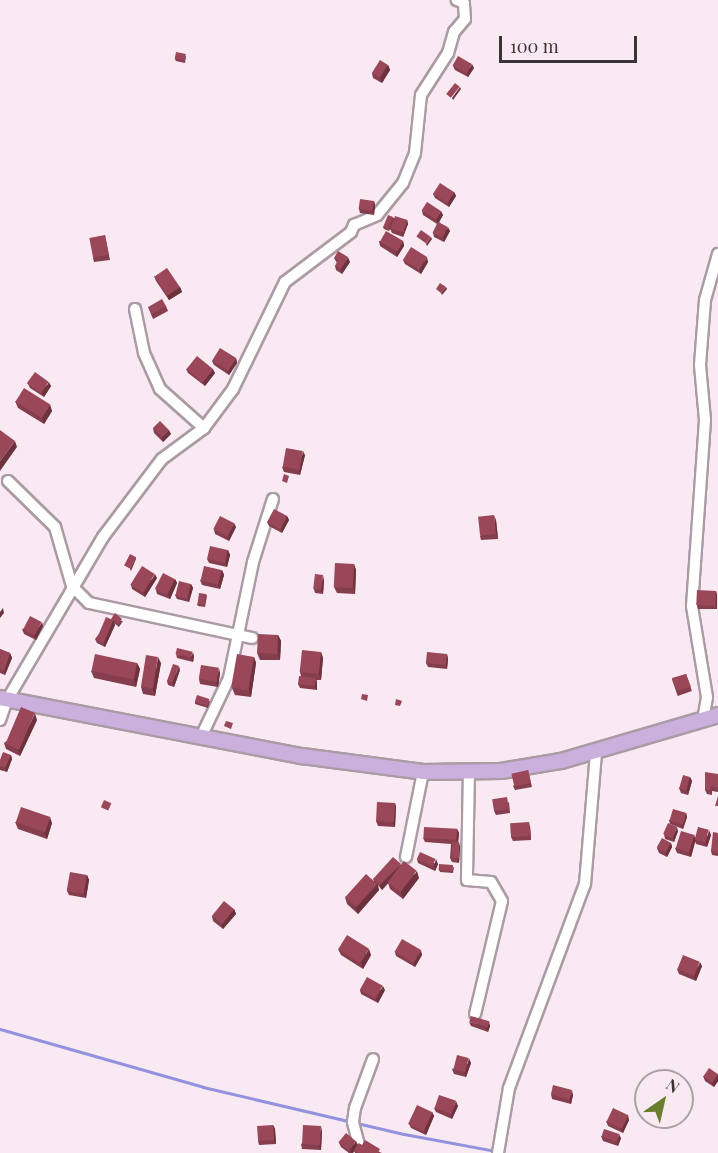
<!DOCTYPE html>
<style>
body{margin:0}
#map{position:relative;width:718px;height:1153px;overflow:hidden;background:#f9e9f3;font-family:"Playfair Display",serif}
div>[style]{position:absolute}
.stream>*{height:3px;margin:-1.5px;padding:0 1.5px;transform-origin:1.5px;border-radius:1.5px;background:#9392de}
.roads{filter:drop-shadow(2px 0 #aa9ba4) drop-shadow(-2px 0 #aa9ba4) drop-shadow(0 2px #aa9ba4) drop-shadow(0 -2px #aa9ba4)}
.minor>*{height:10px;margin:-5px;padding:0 5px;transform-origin:5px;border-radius:5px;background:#fff}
.major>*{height:14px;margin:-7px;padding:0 7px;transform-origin:7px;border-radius:7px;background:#cbafdd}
.wall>*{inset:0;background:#843e4d;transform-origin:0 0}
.shaded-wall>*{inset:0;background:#6c323e}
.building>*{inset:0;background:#9a4859;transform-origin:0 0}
span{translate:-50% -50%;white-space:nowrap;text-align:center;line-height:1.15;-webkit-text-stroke:6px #f9e9f3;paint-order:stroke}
.north{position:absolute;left:634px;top:1069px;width:60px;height:60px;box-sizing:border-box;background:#f9e9f3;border:2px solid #ada1a8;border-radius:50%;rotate:34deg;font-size:16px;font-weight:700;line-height:24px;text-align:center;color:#3a3438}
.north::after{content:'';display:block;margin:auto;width:21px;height:27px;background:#6a7e2f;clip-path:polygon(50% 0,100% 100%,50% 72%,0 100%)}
.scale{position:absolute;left:499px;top:36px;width:138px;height:27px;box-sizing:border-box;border:3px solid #3a3438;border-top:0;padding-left:8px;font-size:18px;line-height:21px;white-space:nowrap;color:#3a3438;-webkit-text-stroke:4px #f9e9f3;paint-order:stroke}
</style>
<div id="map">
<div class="stream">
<i style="left:0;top:1029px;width:211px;rotate:15.9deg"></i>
<i style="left:203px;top:1087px;width:206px;rotate:13.2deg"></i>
<i style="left:404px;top:1134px;width:94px;rotate:10.5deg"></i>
</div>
<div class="roads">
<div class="minor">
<i style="left:135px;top:309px;width:45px;rotate:78.4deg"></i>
<i style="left:144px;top:353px;width:39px;rotate:66deg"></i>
<i style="left:160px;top:389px;width:59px;rotate:41.6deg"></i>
<i style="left:8px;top:481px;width:66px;rotate:44.4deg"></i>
<i style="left:55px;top:527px;width:61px;rotate:73.9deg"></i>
<i style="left:72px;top:586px;width:24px;rotate:45deg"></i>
<i style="left:89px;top:603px;width:167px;rotate:12.1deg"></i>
<i style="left:0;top:720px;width:21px;rotate:-71deg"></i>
<i style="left:7px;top:700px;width:189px;rotate:-59.5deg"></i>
<i style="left:103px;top:537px;width:98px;rotate:-52.9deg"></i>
<i style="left:162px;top:459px;width:52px;rotate:-36.4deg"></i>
<i style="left:204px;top:428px;width:49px;rotate:-53.4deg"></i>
<i style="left:233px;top:389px;width:119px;rotate:-64.1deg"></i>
<i style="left:285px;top:282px;width:83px;rotate:-37.1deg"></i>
<i style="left:351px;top:232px;width:8px;rotate:-67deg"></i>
<i style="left:354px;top:225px;width:25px;rotate:-23deg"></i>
<i style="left:377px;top:215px;width:41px;rotate:-50.9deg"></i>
<i style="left:403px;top:183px;width:32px;rotate:-68deg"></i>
<i style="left:415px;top:153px;width:58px;rotate:-84.1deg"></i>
<i style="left:421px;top:95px;width:50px;rotate:-57.3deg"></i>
<i style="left:448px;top:53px;width:22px;rotate:-74deg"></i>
<i style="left:454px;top:32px;width:17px;rotate:-50deg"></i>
<i style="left:465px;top:19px;width:16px;rotate:-94deg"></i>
<i style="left:464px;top:3px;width:8px;rotate:-157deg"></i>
<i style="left:703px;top:720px;width:23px;rotate:-80deg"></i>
<i style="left:707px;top:697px;width:92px;rotate:-99.4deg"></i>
<i style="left:692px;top:606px;width:186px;rotate:-86deg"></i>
<i style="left:705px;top:420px;width:55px;rotate:-95.2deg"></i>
<i style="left:700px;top:365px;width:65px;rotate:-85.6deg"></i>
<i style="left:705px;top:300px;width:48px;rotate:-74.2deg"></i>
<i style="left:201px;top:737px;width:65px;rotate:-64.6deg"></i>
<i style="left:229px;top:678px;width:118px;rotate:-78.3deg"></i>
<i style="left:253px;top:562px;width:66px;rotate:-72.4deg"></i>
<i style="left:469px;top:771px;width:109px;rotate:91.1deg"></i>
<i style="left:467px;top:880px;width:24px;rotate:5deg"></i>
<i style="left:491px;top:882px;width:22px;rotate:60deg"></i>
<i style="left:502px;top:901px;width:116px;rotate:103.4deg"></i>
<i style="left:406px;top:857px;width:87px;rotate:-78.7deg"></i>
<i style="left:355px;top:1153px;width:9px;rotate:-63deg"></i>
<i style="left:359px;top:1145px;width:24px;rotate:-105deg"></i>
<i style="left:353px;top:1122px;width:14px;rotate:-82deg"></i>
<i style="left:355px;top:1108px;width:52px;rotate:-69.8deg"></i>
<i style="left:498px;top:1153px;width:66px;rotate:-80.4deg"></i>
<i style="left:509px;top:1088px;width:218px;rotate:-69.6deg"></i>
<i style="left:585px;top:884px;width:130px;rotate:-85.2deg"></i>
</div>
<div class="major">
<i style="left:0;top:698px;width:308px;rotate:10.9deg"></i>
<i style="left:302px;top:756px;width:122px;rotate:7.5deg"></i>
<i style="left:423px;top:772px;width:78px;rotate:-0.7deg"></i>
<i style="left:501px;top:771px;width:61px;rotate:-9.5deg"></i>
<i style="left:561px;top:761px;width:164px;rotate:-16.3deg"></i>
</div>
</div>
<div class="wall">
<i style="clip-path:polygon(186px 56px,185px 63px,176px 61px,175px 59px)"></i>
<i style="clip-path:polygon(388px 65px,390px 70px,382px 83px,373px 78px,372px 73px)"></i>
<i style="clip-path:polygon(453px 66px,474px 68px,468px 77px,455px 70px)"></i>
<i style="clip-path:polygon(454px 192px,456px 196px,449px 207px,435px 198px,433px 194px)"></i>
<i style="clip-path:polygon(374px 201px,375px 205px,374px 215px,360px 213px,359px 209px)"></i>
<i style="clip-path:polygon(422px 211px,443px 215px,439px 222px,450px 231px,444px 242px,434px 237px,433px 233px,437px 224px,423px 215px)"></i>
<i style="clip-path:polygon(393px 217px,394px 218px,407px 220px,408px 224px,403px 237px,392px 233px,390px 229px,389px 231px,384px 229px,383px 227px)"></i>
<i style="clip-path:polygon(105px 235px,110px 260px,94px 262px,93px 258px)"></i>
<i style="clip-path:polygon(379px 241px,403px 241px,404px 246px,397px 257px,380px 246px)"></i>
<i style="clip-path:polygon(334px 258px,350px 262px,342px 274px,336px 270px,335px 266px,337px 263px)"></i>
<i style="clip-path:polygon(403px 260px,428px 262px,421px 274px,405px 264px)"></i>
<i style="clip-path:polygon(154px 276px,180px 287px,182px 292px,169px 300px,156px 281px)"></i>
<i style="clip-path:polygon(166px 306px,168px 311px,153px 319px,148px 307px)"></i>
<i style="clip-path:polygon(236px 358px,237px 363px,229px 375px,214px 365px,212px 361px)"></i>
<i style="clip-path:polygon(186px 369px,215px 373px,205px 386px,188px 373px)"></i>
<i style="clip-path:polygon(28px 384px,51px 386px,44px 397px,30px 388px)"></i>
<i style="clip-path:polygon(15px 401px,52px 411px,44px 424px,18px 408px)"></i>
<i style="clip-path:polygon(153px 428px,171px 434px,163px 442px,154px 433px)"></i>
<i style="clip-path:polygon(305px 455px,300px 475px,284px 472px,282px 467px)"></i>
<i style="clip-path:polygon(287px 516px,289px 520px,282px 533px,269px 526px,267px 522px)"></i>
<i style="clip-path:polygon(496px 520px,498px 539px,481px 540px,480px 536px)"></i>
<i style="clip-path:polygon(236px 527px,229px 541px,215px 534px,214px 530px)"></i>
<i style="clip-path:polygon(228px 550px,230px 555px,227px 567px,209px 563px,207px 559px)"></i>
<i style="clip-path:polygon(354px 564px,356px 570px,355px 594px,337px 593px,334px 587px)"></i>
<i style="clip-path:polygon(222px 570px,224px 575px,220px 589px,202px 585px,200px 580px)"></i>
<i style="clip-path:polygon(157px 578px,145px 597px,132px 589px,131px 585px)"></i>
<i style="clip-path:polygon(175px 579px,177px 583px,170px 599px,157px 594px,156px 590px)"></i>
<i style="clip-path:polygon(324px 580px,323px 594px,315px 593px,314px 589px)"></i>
<i style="clip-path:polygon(191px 584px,193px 588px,189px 602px,177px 599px,175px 595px)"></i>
<i style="clip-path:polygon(716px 591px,717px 595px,717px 609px,698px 609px,697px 605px)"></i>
<i style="clip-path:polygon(206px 594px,207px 596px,205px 607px,198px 606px,197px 604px)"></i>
<i style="clip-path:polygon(111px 619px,123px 621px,119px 627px,114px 623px,115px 625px,105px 647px,97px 643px,95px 639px)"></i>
<i style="clip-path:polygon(43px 626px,36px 640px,24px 634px,22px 629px)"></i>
<i style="clip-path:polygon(278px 635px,281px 641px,280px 660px,260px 660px,257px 653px)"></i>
<i style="clip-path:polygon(0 649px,10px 653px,12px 658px,5px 675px,0 673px)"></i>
<i style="clip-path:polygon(321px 652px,323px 658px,321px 680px,316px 680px,317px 682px,317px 690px,300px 688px,298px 684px,301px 676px,300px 672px)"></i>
<i style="clip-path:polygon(176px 654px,194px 656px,193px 662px,177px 658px)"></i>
<i style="clip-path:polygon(447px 654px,448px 659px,447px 669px,428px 667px,426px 663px)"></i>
<i style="clip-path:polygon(254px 657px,256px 663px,251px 697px,235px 695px,232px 688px)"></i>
<i style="clip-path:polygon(137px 663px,140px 669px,136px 687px,94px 678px,91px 671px)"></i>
<i style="clip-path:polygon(161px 663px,155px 696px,143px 694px,141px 687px)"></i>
<i style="clip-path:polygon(180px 670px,174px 687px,168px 685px,167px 681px)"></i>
<i style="clip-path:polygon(220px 673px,218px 687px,200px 684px,199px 679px)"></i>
<i style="left:686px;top:674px;width:18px;height:15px;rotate:71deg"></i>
<i style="clip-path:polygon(210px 701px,208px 708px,195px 704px,195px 702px)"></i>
<i style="clip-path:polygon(37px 720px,20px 756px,6px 749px,4px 743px)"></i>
<i style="clip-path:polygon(11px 755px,12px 759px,7px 772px,0 770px,0 760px)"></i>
<i style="clip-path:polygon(528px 770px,532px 787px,515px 790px,513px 786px)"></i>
<i style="clip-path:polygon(718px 774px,718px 792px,712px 791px,712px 795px,707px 794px,705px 790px)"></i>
<i style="clip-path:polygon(690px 777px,692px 781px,688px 795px,681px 793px,679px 788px)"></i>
<i style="clip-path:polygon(509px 802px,510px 813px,496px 815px,494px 811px)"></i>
<i style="clip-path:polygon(395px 803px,396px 807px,395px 827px,378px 826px,376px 821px)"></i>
<i style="clip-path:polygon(686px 813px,687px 817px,683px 829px,670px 824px,669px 820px)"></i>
<i style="clip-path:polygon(15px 822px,52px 823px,47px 839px,18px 829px)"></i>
<i style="clip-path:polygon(530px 826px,531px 840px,513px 841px,511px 837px)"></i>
<i style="clip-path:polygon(457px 829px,459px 833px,458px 842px,460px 847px,459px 863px,452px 862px,450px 858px,451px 844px,425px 842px,423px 838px)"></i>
<i style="clip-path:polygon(678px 831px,674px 842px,665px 839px,664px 834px)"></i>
<i style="clip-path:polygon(718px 833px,718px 856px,712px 855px,711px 851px)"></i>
<i style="clip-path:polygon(711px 835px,707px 847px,696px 844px,695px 841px,691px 857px,677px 853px,675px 848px,695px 838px)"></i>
<i style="clip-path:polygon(671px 843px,672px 847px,667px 857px,659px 853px,657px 848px)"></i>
<i style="clip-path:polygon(417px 859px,438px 864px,435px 871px,418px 863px)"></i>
<i style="clip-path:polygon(401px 865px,419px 878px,403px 899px,390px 889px,388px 883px,382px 890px,378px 885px,379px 890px,358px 914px,347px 904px,345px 897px,374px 881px,373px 879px)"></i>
<i style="clip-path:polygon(454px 867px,453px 873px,440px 872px,439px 870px)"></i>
<i style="clip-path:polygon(87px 875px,89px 880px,86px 898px,69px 895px,67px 891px)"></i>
<i style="clip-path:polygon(234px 909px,236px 914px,223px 929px,213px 921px,212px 916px)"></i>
<i style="clip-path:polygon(338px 949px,371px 955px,363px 969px,341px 955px)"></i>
<i style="clip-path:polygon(395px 952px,422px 955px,415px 967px,396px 956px)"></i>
<i style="clip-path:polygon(702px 966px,696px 981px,679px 974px,677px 969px)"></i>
<i style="clip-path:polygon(360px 990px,385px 990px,378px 1003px,361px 994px)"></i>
<i style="clip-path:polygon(469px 1022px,490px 1026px,488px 1032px,471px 1026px)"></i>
<i style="clip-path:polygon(471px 1063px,466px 1077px,454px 1074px,452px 1069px)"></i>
<i style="clip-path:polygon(718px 1074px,718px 1081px,714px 1087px,705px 1081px,703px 1076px)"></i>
<i style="clip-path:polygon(551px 1094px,573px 1095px,571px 1104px,552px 1099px)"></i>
<i style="clip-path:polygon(458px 1106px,452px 1119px,436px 1112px,434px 1108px)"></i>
<i style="clip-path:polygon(432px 1112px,434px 1116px,426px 1135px,411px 1128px,409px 1124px)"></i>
<i style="clip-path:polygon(629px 1120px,623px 1133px,608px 1126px,606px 1121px)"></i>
<i style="clip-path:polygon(273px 1125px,275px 1129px,276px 1144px,259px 1145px,258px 1141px)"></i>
<i style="clip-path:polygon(322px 1131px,321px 1150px,302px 1149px,301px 1144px)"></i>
<i style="clip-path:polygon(601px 1136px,621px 1138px,618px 1146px,603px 1141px)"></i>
<i style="clip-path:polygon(339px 1143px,362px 1145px,382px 1153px,355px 1153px,354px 1151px,353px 1153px,349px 1153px,341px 1147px)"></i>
</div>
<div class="shaded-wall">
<i style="clip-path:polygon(472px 64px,474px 68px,468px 77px,467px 73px)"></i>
<i style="clip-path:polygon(388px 65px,390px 70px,382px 83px,380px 78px)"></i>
<i style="clip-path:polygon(460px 87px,461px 89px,453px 100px,452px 98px)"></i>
<i style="clip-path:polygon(454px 192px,456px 196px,449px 207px,448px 203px)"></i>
<i style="clip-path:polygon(374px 201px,375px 205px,374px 215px,372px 211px)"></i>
<i style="clip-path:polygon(441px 211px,443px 215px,438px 224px,436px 220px)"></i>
<i style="clip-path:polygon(407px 220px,408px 224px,403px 237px,402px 233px)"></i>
<i style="clip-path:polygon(448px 227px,450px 231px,444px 242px,443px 237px)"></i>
<i style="clip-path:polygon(431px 237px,432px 239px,427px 246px,426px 244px)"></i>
<i style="clip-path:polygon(403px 241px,404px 246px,397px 257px,396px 252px)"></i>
<i style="clip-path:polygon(348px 257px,350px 262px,342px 274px,341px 269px)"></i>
<i style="clip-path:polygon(427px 257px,428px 262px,421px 274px,419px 270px)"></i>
<i style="clip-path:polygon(180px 287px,182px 292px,169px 300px,167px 296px)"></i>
<i style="clip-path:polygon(446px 287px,447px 289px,442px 295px,441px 293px)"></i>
<i style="clip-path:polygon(236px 358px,237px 363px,229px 375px,228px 371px)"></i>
<i style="clip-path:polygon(213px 369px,215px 373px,205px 386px,203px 382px)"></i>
<i style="clip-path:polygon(49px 382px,51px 386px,44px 397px,42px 393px)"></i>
<i style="clip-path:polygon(50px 404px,52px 411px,44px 424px,42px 418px)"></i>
<i style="clip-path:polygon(169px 430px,171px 434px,163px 442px,162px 437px)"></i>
<i style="clip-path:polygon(15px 441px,17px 447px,0 471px,0 461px)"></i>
<i style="clip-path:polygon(303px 451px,305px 455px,300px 475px,299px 471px)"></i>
<i style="clip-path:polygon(494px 515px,496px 520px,498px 539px,496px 534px)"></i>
<i style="clip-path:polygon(287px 516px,289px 520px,282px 533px,281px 529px)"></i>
<i style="clip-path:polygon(234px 523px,236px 527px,229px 541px,228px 536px)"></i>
<i style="clip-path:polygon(228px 550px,230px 555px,227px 567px,226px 563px)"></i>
<i style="clip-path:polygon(136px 557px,136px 559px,131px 571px,130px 569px)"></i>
<i style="clip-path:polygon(354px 564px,356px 570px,355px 594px,353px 587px)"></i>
<i style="clip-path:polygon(222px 570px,224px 575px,220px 589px,218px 585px)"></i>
<i style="clip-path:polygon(155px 574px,157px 578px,145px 597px,144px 593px)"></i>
<i style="clip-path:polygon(323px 575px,324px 580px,323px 594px,321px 590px)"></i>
<i style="clip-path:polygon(175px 579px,177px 583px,170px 599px,168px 595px)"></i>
<i style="clip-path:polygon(191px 584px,193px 588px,189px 602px,188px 598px)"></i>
<i style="clip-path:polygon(716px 591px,717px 595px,717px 609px,716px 605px)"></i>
<i style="clip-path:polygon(3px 608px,4px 613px,0 618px,0 612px)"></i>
<i style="clip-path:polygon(113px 620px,115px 625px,105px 647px,103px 642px)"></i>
<i style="clip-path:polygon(42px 622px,43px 626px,36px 640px,34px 636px)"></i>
<i style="clip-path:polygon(278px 635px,281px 641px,280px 660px,278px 654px)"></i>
<i style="clip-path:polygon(193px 652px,194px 656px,193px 662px,191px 658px)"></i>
<i style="clip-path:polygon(321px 652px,323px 658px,321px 680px,319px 674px)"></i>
<i style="clip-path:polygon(10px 653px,12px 658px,5px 675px,4px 671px)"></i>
<i style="clip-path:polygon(447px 654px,448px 659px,447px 669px,446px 665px)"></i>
<i style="clip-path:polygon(158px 657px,161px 663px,155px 696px,153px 689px)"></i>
<i style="clip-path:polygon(254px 657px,256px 663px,251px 697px,249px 690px)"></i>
<i style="clip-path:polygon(137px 663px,140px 669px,136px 687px,134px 680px)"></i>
<i style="clip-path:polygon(179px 666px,180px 670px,174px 687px,172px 683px)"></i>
<i style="clip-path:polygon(219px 668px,220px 673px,218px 687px,216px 683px)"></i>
<i style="clip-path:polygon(316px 678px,317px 682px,317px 690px,315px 686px)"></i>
<i style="clip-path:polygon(35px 713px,37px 720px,20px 756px,18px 750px)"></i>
<i style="clip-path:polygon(11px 755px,12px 759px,7px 772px,5px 768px)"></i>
<i style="clip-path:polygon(690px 777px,692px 781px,688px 795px,687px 790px)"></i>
<i style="clip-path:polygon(395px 803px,396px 807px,395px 827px,393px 823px)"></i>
<i style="clip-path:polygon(686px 813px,687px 817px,683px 829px,682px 824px)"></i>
<i style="clip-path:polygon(50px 817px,52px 823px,47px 839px,44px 832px)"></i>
<i style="clip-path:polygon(529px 822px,530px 826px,531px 840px,530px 836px)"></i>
<i style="clip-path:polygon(677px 827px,678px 831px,674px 842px,673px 837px)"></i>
<i style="clip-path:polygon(457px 829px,459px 833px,458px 844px,456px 839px)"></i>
<i style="clip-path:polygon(709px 830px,711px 835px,707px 847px,706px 843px)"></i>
<i style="clip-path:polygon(694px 835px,696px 839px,691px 857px,689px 852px)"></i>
<i style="clip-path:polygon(459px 842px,460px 847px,459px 863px,457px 859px)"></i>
<i style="clip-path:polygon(671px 843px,672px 847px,667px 857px,666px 853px)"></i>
<i style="clip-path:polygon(436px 859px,438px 864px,435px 871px,434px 866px)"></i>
<i style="clip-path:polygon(401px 864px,402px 868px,382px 890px,380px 885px)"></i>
<i style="clip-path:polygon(417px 871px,419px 878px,403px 899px,401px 892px)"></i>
<i style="clip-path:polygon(87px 875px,89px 880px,86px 898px,84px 894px)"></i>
<i style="clip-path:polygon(377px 884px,379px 890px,358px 914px,355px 907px)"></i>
<i style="clip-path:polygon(234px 909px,236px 914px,223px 929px,222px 925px)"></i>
<i style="clip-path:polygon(369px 949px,371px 955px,363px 969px,361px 962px)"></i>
<i style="clip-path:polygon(421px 950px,422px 955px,415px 967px,413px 963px)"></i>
<i style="clip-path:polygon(700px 962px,702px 966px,696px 981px,694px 977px)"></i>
<i style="clip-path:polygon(383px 986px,385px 990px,378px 1003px,376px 999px)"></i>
<i style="clip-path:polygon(489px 1021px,490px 1026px,488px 1032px,487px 1027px)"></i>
<i style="clip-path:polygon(469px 1058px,471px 1063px,466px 1077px,465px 1073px)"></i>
<i style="clip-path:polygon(718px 1075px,718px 1081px,714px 1087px,712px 1083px)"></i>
<i style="clip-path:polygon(572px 1090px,573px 1095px,571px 1104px,569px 1100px)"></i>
<i style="clip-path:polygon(456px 1101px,458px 1106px,452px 1119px,451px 1115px)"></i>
<i style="clip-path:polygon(432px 1112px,434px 1116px,426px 1135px,424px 1131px)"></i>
<i style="clip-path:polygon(628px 1115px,629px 1120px,623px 1133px,621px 1129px)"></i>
<i style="clip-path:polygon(273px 1125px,275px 1129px,276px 1144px,274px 1140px)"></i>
<i style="clip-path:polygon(321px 1126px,322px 1131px,321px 1150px,319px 1146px)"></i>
<i style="clip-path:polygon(619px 1134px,621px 1138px,618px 1146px,617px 1141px)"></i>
<i style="clip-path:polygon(356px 1141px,358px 1145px,353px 1153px,351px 1153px,350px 1150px)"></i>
</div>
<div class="building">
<i style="left:176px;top:52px;width:10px;height:7px;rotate:11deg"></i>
<i style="left:458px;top:56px;width:16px;height:11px;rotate:30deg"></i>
<i style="left:380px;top:60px;width:9px;height:15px;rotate:32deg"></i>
<i style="left:455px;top:83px;width:6px;height:14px;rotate:39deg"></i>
<i style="left:440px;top:183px;width:17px;height:13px;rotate:33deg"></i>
<i style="left:360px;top:199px;width:14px;height:10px;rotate:8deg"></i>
<i style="left:427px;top:202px;width:17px;height:10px;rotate:33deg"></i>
<i style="left:388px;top:215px;width:5px;height:13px;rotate:22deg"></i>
<i style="left:395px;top:216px;width:13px;height:13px;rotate:18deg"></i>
<i style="left:438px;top:222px;width:11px;height:12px;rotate:27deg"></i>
<i style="left:421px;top:230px;width:12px;height:8px;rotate:35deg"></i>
<i style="left:386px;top:231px;width:20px;height:12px;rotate:30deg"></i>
<i style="left:105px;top:235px;width:20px;height:16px;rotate:79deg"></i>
<i style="left:411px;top:247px;width:19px;height:15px;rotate:32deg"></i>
<i style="clip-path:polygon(338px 251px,348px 257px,341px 269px,335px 266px,338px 260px,334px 258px)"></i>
<i style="left:167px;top:268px;width:23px;height:15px;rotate:56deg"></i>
<i style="clip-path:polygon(440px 283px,446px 287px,441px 293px,436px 289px)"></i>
<i style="left:162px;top:299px;width:8px;height:16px;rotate:60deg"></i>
<i style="left:220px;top:348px;width:19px;height:15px;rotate:32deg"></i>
<i style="left:197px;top:356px;width:21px;height:17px;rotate:39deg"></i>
<i style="left:35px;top:372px;width:17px;height:14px;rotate:36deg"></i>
<i style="left:24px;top:388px;width:31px;height:16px;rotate:32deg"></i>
<i style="left:160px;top:421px;width:13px;height:10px;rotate:45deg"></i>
<i style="clip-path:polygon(0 430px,15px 441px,0 461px)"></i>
<i style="left:286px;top:448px;width:17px;height:19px;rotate:10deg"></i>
<i style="clip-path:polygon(284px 474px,289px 476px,287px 483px,282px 481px)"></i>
<i style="left:274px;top:509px;width:15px;height:15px;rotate:28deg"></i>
<i style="left:494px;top:515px;width:19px;height:16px;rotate:84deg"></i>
<i style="left:220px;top:516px;width:16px;height:15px;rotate:27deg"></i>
<i style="left:210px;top:546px;width:18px;height:13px;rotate:13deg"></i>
<i style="left:130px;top:554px;width:7px;height:13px;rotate:27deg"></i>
<i style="left:335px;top:563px;width:19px;height:24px;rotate:3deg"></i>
<i style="left:142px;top:566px;width:15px;height:22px;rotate:32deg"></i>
<i style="left:204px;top:566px;width:18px;height:15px;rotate:13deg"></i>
<i style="left:163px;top:573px;width:13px;height:18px;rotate:27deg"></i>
<i style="left:315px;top:574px;width:8px;height:15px;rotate:7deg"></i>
<i style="left:179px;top:581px;width:12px;height:15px;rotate:14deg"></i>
<i style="left:697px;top:590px;width:19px;height:15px;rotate:3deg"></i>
<i style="left:199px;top:593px;width:7px;height:11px;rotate:8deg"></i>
<i style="clip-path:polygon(115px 613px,122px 619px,118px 624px,111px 619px)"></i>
<i style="left:30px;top:616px;width:13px;height:15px;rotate:27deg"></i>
<i style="left:106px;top:617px;width:8px;height:25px;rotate:23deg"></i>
<i style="left:258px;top:634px;width:20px;height:19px;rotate:3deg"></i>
<i style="left:177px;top:648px;width:16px;height:6px;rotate:14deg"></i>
<i style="clip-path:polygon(0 649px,10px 653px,4px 671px,0 669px,0 659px,1px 656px,0 656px)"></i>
<i style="left:302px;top:650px;width:19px;height:22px;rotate:6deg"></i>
<i style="left:427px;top:652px;width:20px;height:11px;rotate:6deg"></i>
<i style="left:95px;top:654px;width:43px;height:17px;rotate:12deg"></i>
<i style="left:237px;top:654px;width:17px;height:34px;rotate:10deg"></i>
<i style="left:146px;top:655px;width:12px;height:32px;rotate:9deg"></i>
<i style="clip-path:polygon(173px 664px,179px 666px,172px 683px,167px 681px)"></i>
<i style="left:201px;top:665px;width:18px;height:14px;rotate:9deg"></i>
<i style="clip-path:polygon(686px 674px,691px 687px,677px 691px,672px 678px)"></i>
<i style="left:299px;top:676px;width:17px;height:8px;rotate:7deg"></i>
<i style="clip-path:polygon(362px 694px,368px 695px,367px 701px,361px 699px)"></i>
<i style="left:197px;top:695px;width:13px;height:7px;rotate:18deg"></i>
<i style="clip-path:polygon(396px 699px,402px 701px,400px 706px,395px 705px)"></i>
<i style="left:21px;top:707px;width:15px;height:40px;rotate:23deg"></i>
<i style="clip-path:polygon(226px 721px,233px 723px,231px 729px,224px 726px)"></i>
<i style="clip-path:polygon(3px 752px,11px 755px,5px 768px,0 766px,0 760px)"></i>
<i style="left:528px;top:770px;width:13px;height:17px;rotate:77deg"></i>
<i style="clip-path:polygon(705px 772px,718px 774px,718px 788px,711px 786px,710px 790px,705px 790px)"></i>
<i style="left:683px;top:775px;width:7px;height:14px;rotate:16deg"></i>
<i style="clip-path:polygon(718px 796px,718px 806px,715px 806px)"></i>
<i style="left:507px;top:797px;width:12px;height:15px;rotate:81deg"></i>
<i style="left:104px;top:800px;width:8px;height:8px;rotate:23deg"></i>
<i style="left:377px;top:802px;width:18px;height:19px;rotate:3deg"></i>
<i style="left:21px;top:807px;width:31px;height:16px;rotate:19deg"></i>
<i style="left:673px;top:809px;width:14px;height:12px;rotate:17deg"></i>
<i style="left:529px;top:822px;width:14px;height:19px;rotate:86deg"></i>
<i style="left:668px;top:823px;width:10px;height:12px;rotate:24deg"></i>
<i style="left:424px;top:827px;width:33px;height:11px;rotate:3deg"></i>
<i style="left:698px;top:827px;width:11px;height:13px;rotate:15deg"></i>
<i style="left:681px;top:831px;width:14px;height:18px;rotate:17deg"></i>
<i style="clip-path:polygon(713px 832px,718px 833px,718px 852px,711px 851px)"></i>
<i style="left:662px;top:838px;width:10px;height:11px;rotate:29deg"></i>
<i style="left:452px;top:842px;width:7px;height:16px"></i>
<i style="left:420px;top:852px;width:17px;height:8px;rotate:24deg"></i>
<i style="clip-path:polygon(393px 857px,401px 864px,380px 885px,373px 879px)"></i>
<i style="left:404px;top:861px;width:16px;height:27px;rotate:38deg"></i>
<i style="left:439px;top:864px;width:14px;height:6px;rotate:4deg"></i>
<i style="left:70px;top:872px;width:17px;height:19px;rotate:10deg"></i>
<i style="left:366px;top:874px;width:15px;height:31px;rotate:42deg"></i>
<i style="left:224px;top:901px;width:13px;height:19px;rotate:39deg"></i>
<i style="left:347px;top:935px;width:26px;height:17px;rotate:32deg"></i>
<i style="left:402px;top:939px;width:22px;height:15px;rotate:30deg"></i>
<i style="left:683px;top:955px;width:18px;height:15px;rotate:22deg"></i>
<i style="left:367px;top:977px;width:18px;height:15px;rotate:29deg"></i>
<i style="left:471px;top:1016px;width:19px;height:6px;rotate:16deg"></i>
<i style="left:457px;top:1055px;width:12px;height:15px;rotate:14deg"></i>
<i style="left:709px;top:1068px;width:11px;height:10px;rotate:34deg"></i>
<i style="clip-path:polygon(553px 1085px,572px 1090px,569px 1100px,551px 1094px)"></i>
<i style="left:439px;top:1095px;width:18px;height:14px;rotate:19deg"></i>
<i style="left:417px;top:1105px;width:17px;height:21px;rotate:25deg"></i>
<i style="left:613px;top:1108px;width:17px;height:15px;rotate:25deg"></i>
<i style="left:273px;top:1125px;width:15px;height:16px;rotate:86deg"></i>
<i style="left:303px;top:1125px;width:18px;height:19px;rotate:3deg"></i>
<i style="left:604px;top:1129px;width:16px;height:8px;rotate:18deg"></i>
<i style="left:346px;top:1133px;width:13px;height:12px;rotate:39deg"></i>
<i style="clip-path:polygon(365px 1140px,380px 1149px,378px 1153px,358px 1153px,354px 1150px,359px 1143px,362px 1145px)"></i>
</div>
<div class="north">N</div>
<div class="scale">100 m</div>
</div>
